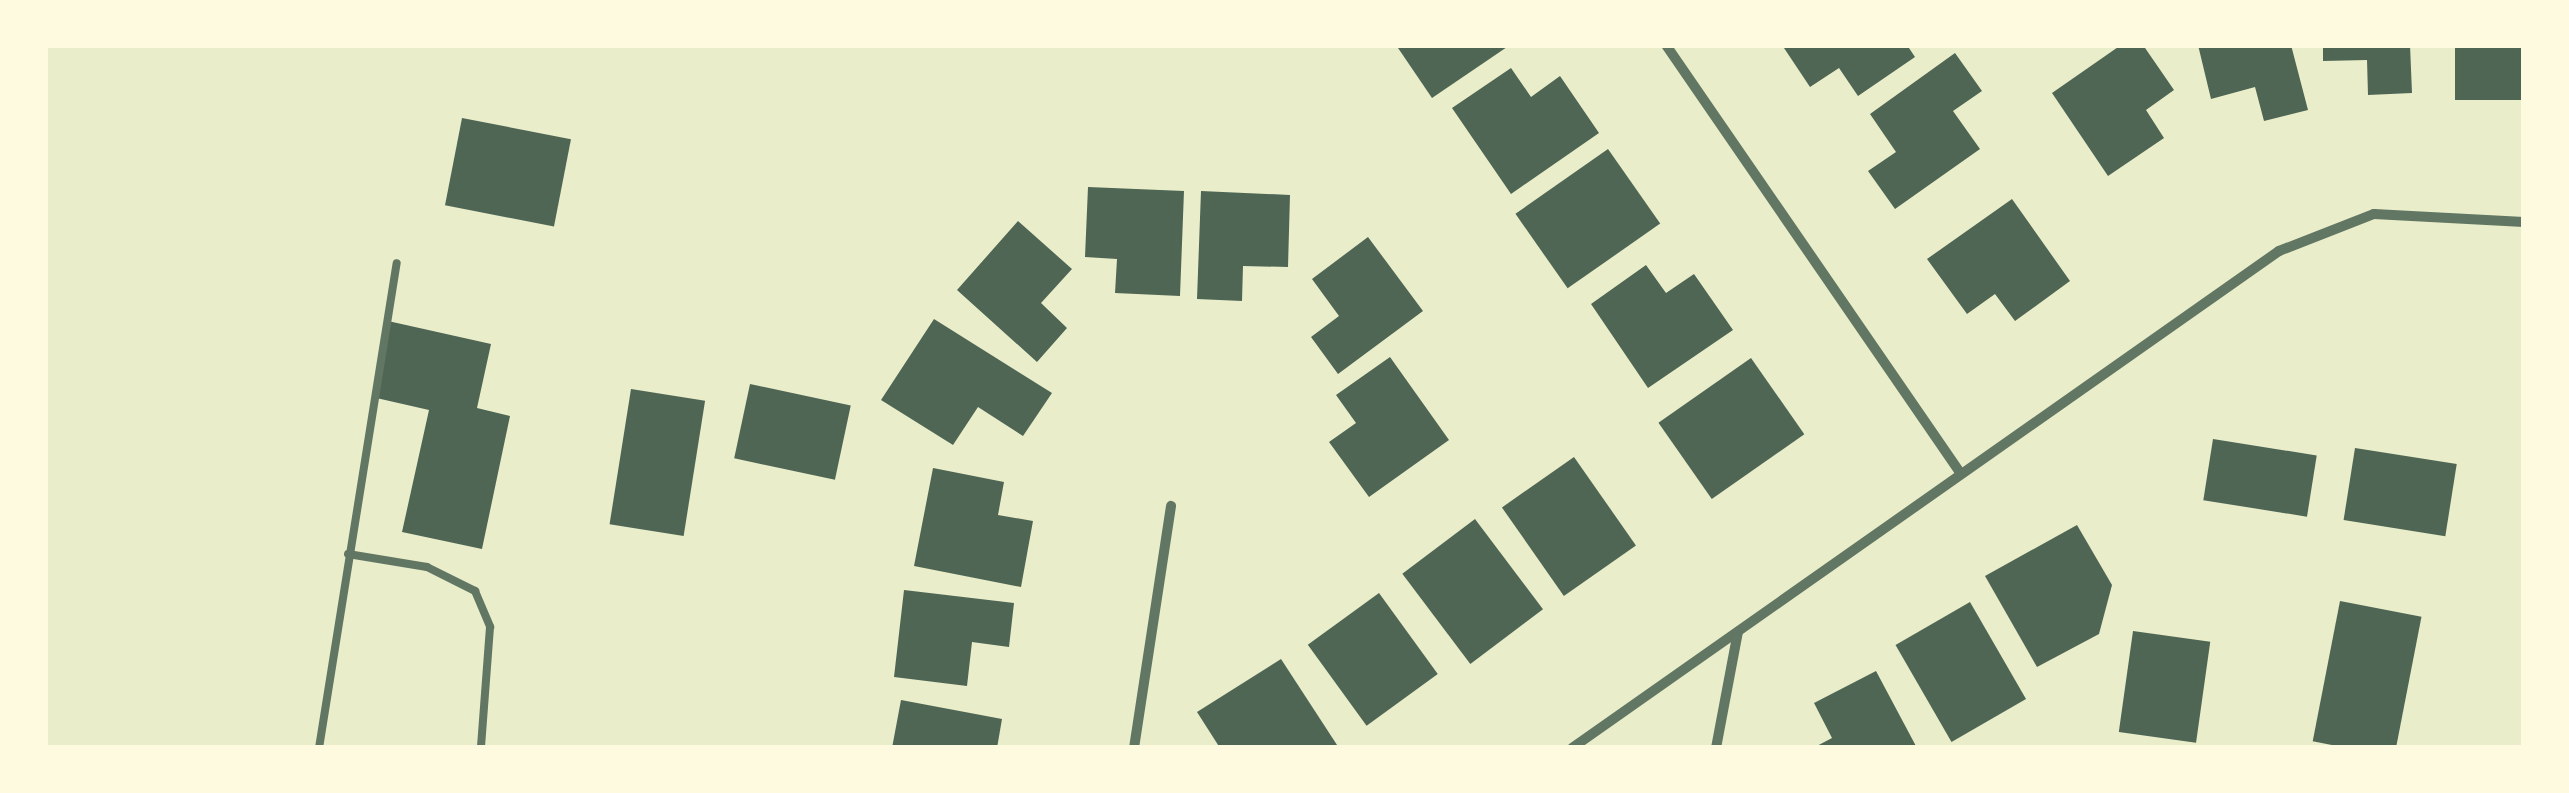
<!DOCTYPE html>
<style>
body{margin:0}
#map{position:relative;width:2569px;height:793px;overflow:hidden;background:#e9edc9;font-family:Jost,sans-serif}
div>[style]{position:absolute}
.building>*{inset:0;background:#4f6655;transform-origin:0 0}
.service>*{height:8px;margin:-4px;padding:0 4px;transform-origin:4px;border-radius:4px;background:#617663}
.minor>*{height:10px;margin:-5px;padding:0 5px;transform-origin:5px;border-radius:5px;background:#617663}
span{translate:-50% -50%;white-space:nowrap;text-align:center;line-height:1.15;-webkit-text-stroke:10px #fefae0;paint-order:stroke}
.frame{position:absolute;inset:0;border:48px solid #fefae0;pointer-events:none}
</style>
<div id="map">
<div class="building">
<i style="clip-path:polygon(1396px 45px,1510px 45px,1432px 98px)"></i>
<i style="clip-path:polygon(1782px 45px,1907px 45px,1915px 57px,1858px 96px,1839px 68px,1810px 87px)"></i>
<i style="clip-path:polygon(2121px 45px,2143px 45px,2174px 90px,2146px 110px,2164px 138px,2108px 176px,2052px 93px)"></i>
<i style="clip-path:polygon(2198px 45px,2291px 45px,2308px 110px,2264px 121px,2255px 87px,2211px 99px)"></i>
<i style="clip-path:polygon(2323px 45px,2410px 45px,2412px 93px,2368px 95px,2367px 60px,2323px 61px)"></i>
<i style="left:2455px;top:45px;width:69px;height:55px"></i>
<i style="clip-path:polygon(1955px 53px,1982px 91px,1953px 111px,1980px 149px,1895px 209px,1868px 171px,1896px 152px,1870px 114px)"></i>
<i style="clip-path:polygon(1511px 68px,1531px 97px,1560px 76px,1599px 133px,1511px 194px,1452px 108px)"></i>
<i style="left:462px;top:118px;width:111px;height:89px;rotate:11deg"></i>
<i style="left:1608px;top:149px;width:91px;height:113px;rotate:55deg"></i>
<i style="clip-path:polygon(1088px 187px,1184px 191px,1180px 296px,1115px 293px,1117px 259px,1085px 257px)"></i>
<i style="clip-path:polygon(1201px 191px,1290px 195px,1288px 267px,1243px 266px,1242px 301px,1197px 299px)"></i>
<i style="clip-path:polygon(2012px 199px,2070px 281px,2015px 321px,1995px 294px,1967px 314px,1927px 259px)"></i>
<i style="clip-path:polygon(1018px 221px,1072px 269px,1041px 303px,1067px 328px,1037px 362px,957px 290px)"></i>
<i style="clip-path:polygon(1368px 237px,1423px 311px,1338px 374px,1311px 337px,1339px 316px,1312px 279px)"></i>
<i style="clip-path:polygon(1646px 265px,1666px 293px,1694px 274px,1733px 330px,1648px 388px,1591px 304px)"></i>
<i style="clip-path:polygon(934px 319px,1052px 393px,1023px 436px,978px 407px,953px 445px,881px 400px)"></i>
<i style="clip-path:polygon(388px 321px,491px 344px,477px 408px,510px 416px,482px 549px,402px 532px,429px 410px,372px 397px)"></i>
<i style="clip-path:polygon(1390px 357px,1449px 440px,1369px 497px,1329px 442px,1356px 423px,1336px 395px)"></i>
<i style="left:1751px;top:358px;width:93px;height:113px;rotate:55deg"></i>
<i style="left:750px;top:384px;width:103px;height:76px;rotate:12deg"></i>
<i style="left:631px;top:389px;width:75px;height:137px;rotate:9deg"></i>
<i style="left:2213px;top:439px;width:105px;height:62px;rotate:9deg"></i>
<i style="left:2355px;top:448px;width:103px;height:73px;rotate:9deg"></i>
<i style="left:1574px;top:457px;width:108px;height:88px;rotate:55deg"></i>
<i style="clip-path:polygon(933px 468px,1004px 482px,998px 515px,1033px 521px,1021px 587px,914px 566px)"></i>
<i style="left:1475px;top:519px;width:113px;height:91px;rotate:53deg"></i>
<i style="clip-path:polygon(2077px 525px,2112px 585px,2099px 634px,2037px 667px,1985px 576px)"></i>
<i style="clip-path:polygon(904px 590px,1014px 603px,1009px 647px,972px 642px,967px 686px,894px 677px)"></i>
<i style="left:1379px;top:593px;width:100px;height:88px;rotate:54deg"></i>
<i style="left:2340px;top:601px;width:83px;height:143px;rotate:11deg"></i>
<i style="left:1970px;top:602px;width:112px;height:86px;rotate:60deg"></i>
<i style="left:2133px;top:631px;width:78px;height:102px;rotate:8deg"></i>
<i style="clip-path:polygon(1281px 659px,1339px 748px,1220px 748px,1197px 712px)"></i>
<i style="clip-path:polygon(1876px 671px,1917px 748px,1813px 748px,1832px 738px,1814px 703px)"></i>
<i style="clip-path:polygon(901px 700px,1002px 719px,997px 748px,892px 748px)"></i>
</div>
<div class="service">
<i style="left:348px;top:554px;width:80px;rotate:9.3deg"></i>
<i style="left:427px;top:567px;width:54px;rotate:26.6deg"></i>
<i style="left:475px;top:591px;width:39px;rotate:67deg"></i>
<i style="left:490px;top:627px;width:121px;rotate:94.3deg"></i>
<i style="left:319px;top:748px;width:491px;rotate:-80.9deg"></i>
</div>
<div class="minor">
<i style="left:1666px;top:45px;width:517px;rotate:55.48deg"></i>
<i style="left:1134px;top:748px;width:245px;rotate:-81.3deg"></i>
<i style="left:1572px;top:748px;width:864px;rotate:-35.11deg"></i>
<i style="left:2279px;top:251px;width:102px;rotate:-21.3deg"></i>
<i style="left:2374px;top:214px;width:150px;rotate:3.1deg"></i>
<i style="left:1716px;top:748px;width:118px;rotate:-79.3deg"></i>
</div>
<div class="frame"></div>
</div>
